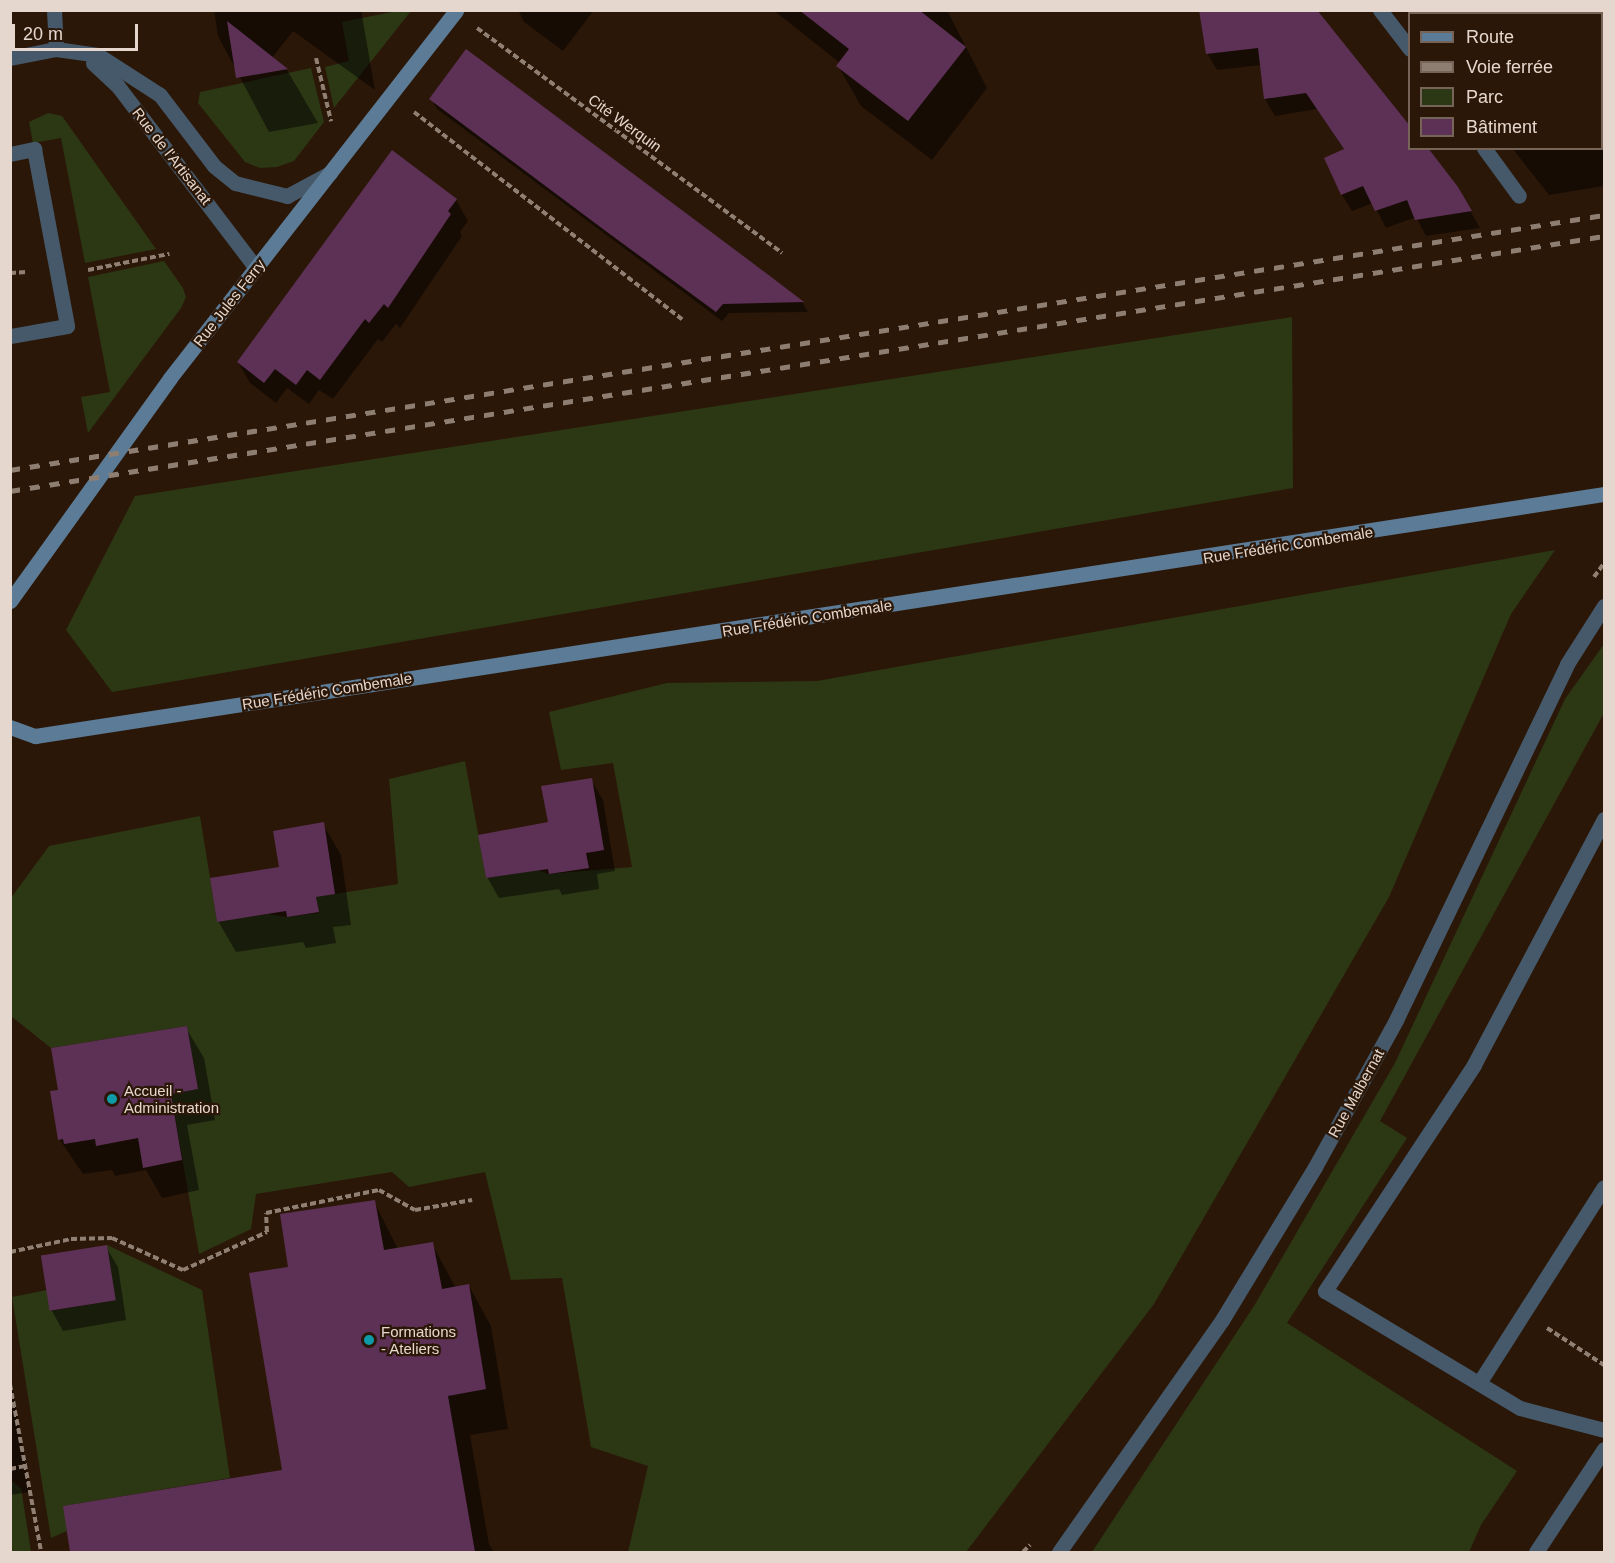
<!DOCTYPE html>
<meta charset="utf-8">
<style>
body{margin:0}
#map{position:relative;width:1615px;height:1563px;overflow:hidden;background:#2b1708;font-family:Helvetica,sans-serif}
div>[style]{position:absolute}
.green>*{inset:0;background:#2c3714}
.shadow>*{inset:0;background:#0007}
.building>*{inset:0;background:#5d3156;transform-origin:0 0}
.path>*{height:4px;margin-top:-2px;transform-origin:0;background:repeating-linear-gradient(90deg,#907f73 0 6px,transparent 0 9px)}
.lane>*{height:15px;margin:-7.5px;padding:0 7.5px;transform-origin:7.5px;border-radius:7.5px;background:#45596a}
.street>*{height:15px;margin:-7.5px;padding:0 7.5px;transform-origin:7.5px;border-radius:7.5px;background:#45596a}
.secondary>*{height:15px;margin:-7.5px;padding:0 7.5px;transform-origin:7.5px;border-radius:7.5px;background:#5b7b96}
.rail>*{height:4.5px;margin-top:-2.25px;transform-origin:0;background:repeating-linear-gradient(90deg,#8e7d71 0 10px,transparent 0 20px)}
.dots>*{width:16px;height:16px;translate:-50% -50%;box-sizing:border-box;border:3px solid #2b1708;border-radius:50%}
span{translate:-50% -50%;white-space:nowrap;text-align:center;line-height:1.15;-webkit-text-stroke:4.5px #2b1708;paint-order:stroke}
.street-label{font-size:15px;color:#e5d7ce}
.poi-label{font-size:15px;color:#e5d7ce}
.left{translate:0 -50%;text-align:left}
.frame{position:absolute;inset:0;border:12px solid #e5d7ce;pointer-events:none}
.legend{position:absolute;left:1408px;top:12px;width:195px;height:138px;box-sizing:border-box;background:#2b1708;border:2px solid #756457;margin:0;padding:8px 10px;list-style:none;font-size:18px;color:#e5d7ce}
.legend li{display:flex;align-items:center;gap:12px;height:30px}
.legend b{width:30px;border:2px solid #756457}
.scale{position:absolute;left:12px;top:24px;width:126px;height:27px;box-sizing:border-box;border:3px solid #e5d7ce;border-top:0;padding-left:8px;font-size:18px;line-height:21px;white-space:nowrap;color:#e5d7ce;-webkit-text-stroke:4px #2b1708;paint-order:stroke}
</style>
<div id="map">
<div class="green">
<i style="clip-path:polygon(397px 11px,411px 11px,334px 108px,325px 67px,349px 61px,342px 22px)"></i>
<i style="clip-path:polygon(311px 68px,324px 122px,294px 161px,277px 167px,260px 168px,245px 162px,198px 103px,200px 92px)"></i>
<i style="clip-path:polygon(48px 113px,62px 116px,156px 249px,85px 263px,61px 138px,33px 143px,29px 122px)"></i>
<i style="clip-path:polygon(164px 261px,183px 288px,186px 297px,181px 308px,88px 433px,81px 397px,110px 392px,88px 277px)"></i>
<i style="clip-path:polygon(1292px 317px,1293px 488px,112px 692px,66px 630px,135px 496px)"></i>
<i style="clip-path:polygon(1555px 550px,1511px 614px,1389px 897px,1154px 1304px,966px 1552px,628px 1552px,648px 1466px,591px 1447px,562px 1278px,511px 1280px,485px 1172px,409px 1187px,392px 1172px,256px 1194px,251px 1229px,199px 1254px,171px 1094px,198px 1089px,187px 1026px,51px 1048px,11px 1016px,11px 898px,49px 846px,200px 816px,217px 921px,268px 914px,287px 917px,319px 913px,316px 897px,398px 884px,389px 779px,465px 761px,486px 878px,537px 870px,549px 874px,632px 867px,613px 763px,561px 770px,549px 712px,667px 683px,817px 681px)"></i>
<i style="clip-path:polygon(1604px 644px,1604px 713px,1380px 1121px,1407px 1138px,1287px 1323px,1517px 1471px,1481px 1525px,1469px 1552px,1092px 1552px,1254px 1306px,1395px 1063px,1565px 699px)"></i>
<i style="clip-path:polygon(107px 1245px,202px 1290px,230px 1478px,64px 1506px,67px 1531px,51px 1538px,12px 1297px,47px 1290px,51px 1311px,115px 1300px)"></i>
<i style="clip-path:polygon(10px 1480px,21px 1488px,31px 1552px,11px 1552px)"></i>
</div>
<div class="shadow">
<i style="clip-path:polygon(214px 10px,361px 10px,375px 90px,293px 31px,272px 58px,287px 70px,318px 123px,269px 132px,218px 36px)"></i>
<i style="clip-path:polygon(518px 10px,594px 10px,563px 51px,524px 22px)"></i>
<i style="clip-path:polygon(773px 10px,947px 10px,987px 88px,932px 160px,861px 106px,838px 66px,840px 63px)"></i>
<i style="clip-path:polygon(1314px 10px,1410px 148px,1457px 188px,1480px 228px,1426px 236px,1416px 217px,1386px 228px,1373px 203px,1352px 211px,1342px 195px,1345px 151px,1317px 109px,1275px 116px,1265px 99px,1261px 65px,1217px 70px,1207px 53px)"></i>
<i style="clip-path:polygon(1548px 10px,1604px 10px,1604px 186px,1549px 195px,1512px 148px,1602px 148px,1602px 14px,1531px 14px)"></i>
<i style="clip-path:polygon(466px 52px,803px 303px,808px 312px,729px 313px,722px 321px,437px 109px,431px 99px)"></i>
<i style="clip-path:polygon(456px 200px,468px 221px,460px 232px,462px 236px,400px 328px,396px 324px,382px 342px,378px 339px,333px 399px,319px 390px,309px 404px,287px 388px,276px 403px,250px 383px,238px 362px)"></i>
<i style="clip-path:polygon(591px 780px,603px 800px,615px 871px,597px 874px,599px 889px,562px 895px,559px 889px,499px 898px,487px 877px,549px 823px)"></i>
<i style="clip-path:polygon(323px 824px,341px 855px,351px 925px,333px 927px,336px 943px,306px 948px,303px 942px,236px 952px,218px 921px,280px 868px)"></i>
<i style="clip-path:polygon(186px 1028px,204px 1058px,215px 1120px,187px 1125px,199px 1190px,162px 1198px,146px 1170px,115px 1176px,112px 1170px,83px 1174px,60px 1140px,59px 1091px)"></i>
<i style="clip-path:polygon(374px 1202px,398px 1249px,432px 1244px,456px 1288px,469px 1286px,491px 1326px,508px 1429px,470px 1435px,489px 1544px,494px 1552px,72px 1552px,65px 1507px,284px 1471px,290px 1268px)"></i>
<i style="clip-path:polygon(106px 1247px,118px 1267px,126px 1320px,63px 1331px,52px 1311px)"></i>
<i style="clip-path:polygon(10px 1372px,30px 1492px,10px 1495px)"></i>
</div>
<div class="building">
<i style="clip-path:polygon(799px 10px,919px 10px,966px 47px,908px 121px,836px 66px,849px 49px)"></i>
<i style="clip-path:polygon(1199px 10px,1317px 10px,1410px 126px,1410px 148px,1428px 148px,1458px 187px,1472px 211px,1415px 220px,1407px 200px,1375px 211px,1363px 186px,1341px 195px,1324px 158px,1344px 149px,1306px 93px,1264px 99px,1258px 48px,1206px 54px)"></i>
<i style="clip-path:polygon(227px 21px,288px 69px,236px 78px)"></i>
<i style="clip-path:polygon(466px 49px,750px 261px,804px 302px,723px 304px,716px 312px,607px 232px,429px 99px)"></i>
<i style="clip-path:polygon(392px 150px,457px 199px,448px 211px,451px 214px,388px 308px,384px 304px,369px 323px,365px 319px,320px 380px,307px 370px,296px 385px,275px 369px,264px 383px,237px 362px)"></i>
<i style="clip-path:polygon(592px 778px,604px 850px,586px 853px,589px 868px,549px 874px,548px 869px,486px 878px,478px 835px,548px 822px,541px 786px)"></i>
<i style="clip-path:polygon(324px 822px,335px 894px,316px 897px,319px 912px,287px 917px,286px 911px,217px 922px,210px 878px,279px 867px,273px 831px)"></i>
<i style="clip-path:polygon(187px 1026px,198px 1089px,171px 1094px,182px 1160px,143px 1168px,138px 1138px,96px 1146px,95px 1139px,64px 1144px,63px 1139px,58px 1140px,50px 1091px,58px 1090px,51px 1048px)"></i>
<i style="clip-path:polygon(375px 1200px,384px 1250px,433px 1242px,442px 1289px,469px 1284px,486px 1389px,448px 1396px,475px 1552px,70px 1552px,63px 1506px,282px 1470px,249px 1273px,288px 1267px,280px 1214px)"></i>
<i style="left:107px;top:1245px;width:56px;height:67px;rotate:81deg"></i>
</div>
<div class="path">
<i style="left:477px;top:28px;width:379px;rotate:36.4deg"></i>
<i style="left:316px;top:58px;width:65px;rotate:76.6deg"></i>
<i style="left:414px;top:112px;width:339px;rotate:37.7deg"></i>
<i style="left:88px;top:270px;width:83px;rotate:-11.2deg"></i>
<i style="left:10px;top:273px;width:17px;rotate:-3deg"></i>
<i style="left:1594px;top:577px;width:17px;rotate:-54deg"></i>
<i style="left:10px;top:1252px;width:62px;rotate:-12deg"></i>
<i style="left:71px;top:1239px;width:41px;rotate:-1.4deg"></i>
<i style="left:112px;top:1238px;width:78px;rotate:24.3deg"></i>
<i style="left:183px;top:1270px;width:92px;rotate:-24.3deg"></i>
<i style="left:267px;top:1232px;width:19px;rotate:-93deg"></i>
<i style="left:266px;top:1213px;width:115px;rotate:-11.5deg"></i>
<i style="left:379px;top:1190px;width:41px;rotate:29.1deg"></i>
<i style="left:415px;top:1210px;width:58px;rotate:-10deg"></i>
<i style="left:1547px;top:1328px;width:68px;rotate:33deg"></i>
<i style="left:10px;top:1384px;width:171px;rotate:79.5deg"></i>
<i style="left:10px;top:1469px;width:15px;rotate:-11deg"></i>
<i style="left:1023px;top:1552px;width:10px;rotate:-45deg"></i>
</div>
<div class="lane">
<i style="left:10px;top:154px;width:25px;rotate:-12deg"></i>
<i style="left:34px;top:149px;width:180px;rotate:79.4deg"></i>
<i style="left:67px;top:326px;width:58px;rotate:170deg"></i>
<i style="left:1604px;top:819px;width:278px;rotate:117.9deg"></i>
<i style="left:1474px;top:1065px;width:271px;rotate:123.4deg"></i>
<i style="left:1325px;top:1291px;width:227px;rotate:31deg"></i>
<i style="left:1520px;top:1408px;width:87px;rotate:14.7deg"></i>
<i style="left:1479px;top:1383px;width:232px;rotate:-57.5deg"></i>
<i style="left:1536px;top:1552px;width:123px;rotate:-56.6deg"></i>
</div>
<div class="street">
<i style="left:54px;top:10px;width:39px;rotate:87deg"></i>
<i style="left:1380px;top:10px;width:49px;rotate:52.4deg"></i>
<i style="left:10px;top:58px;width:47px;rotate:-11.1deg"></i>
<i style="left:56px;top:49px;width:42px;rotate:8.1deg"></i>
<i style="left:98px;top:55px;width:74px;rotate:32.8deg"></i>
<i style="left:160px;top:95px;width:89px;rotate:52.7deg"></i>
<i style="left:214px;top:166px;width:27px;rotate:39deg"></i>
<i style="left:235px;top:183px;width:54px;rotate:14deg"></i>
<i style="left:287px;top:196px;width:49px;rotate:-28.1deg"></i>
<i style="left:93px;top:63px;width:33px;rotate:43deg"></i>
<i style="left:117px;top:85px;width:230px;rotate:52.8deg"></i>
<i style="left:1484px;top:148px;width:59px;rotate:53.9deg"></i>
<i style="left:1059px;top:1552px;width:284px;rotate:-54.9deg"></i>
<i style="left:1222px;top:1320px;width:179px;rotate:-58.7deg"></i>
<i style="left:1315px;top:1167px;width:168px;rotate:-61.1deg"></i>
<i style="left:1396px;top:1020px;width:395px;rotate:-64.3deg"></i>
<i style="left:1567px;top:664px;width:69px;rotate:-57.5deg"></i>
</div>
<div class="secondary">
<i style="left:10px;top:601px;width:274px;rotate:-54.3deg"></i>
<i style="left:170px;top:378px;width:466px;rotate:-52.1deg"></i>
<i style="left:10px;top:727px;width:27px;rotate:20deg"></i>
<i style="left:35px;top:736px;width:1588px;rotate:-8.77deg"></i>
</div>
<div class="rail">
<i style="left:10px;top:470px;width:1614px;rotate:-9.09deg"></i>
<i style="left:10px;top:491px;width:1614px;rotate:-9.09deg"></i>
</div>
<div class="dots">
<i style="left:112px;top:1099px;background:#0f9aa8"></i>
<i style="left:369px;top:1340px;background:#0f9aa8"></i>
</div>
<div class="street-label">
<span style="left:625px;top:123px;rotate:36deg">Cité Werquin</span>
<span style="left:172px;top:156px;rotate:52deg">Rue de l'Artisanat</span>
<span style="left:229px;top:303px;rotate:-52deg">Rue Jules Ferry</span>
<span style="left:1288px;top:545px;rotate:-9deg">Rue Frédéric Combemale</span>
<span style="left:807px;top:618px;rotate:-9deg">Rue Frédéric Combemale</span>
<span style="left:327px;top:691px;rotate:-9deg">Rue Frédéric Combemale</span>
<span style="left:1356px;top:1093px;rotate:-61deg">Rue Malbernat</span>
</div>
<div class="poi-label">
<span class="left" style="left:124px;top:1099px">Accueil -<br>Administration</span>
<span class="left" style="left:381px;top:1340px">Formations<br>- Ateliers</span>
</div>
<div class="frame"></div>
<ul class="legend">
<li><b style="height:8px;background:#5b7b96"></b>Route</li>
<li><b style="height:8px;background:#8e7d71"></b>Voie ferrée</li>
<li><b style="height:16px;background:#2c3714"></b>Parc</li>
<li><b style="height:16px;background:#5d3156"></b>Bâtiment</li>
</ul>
<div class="scale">20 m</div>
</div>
